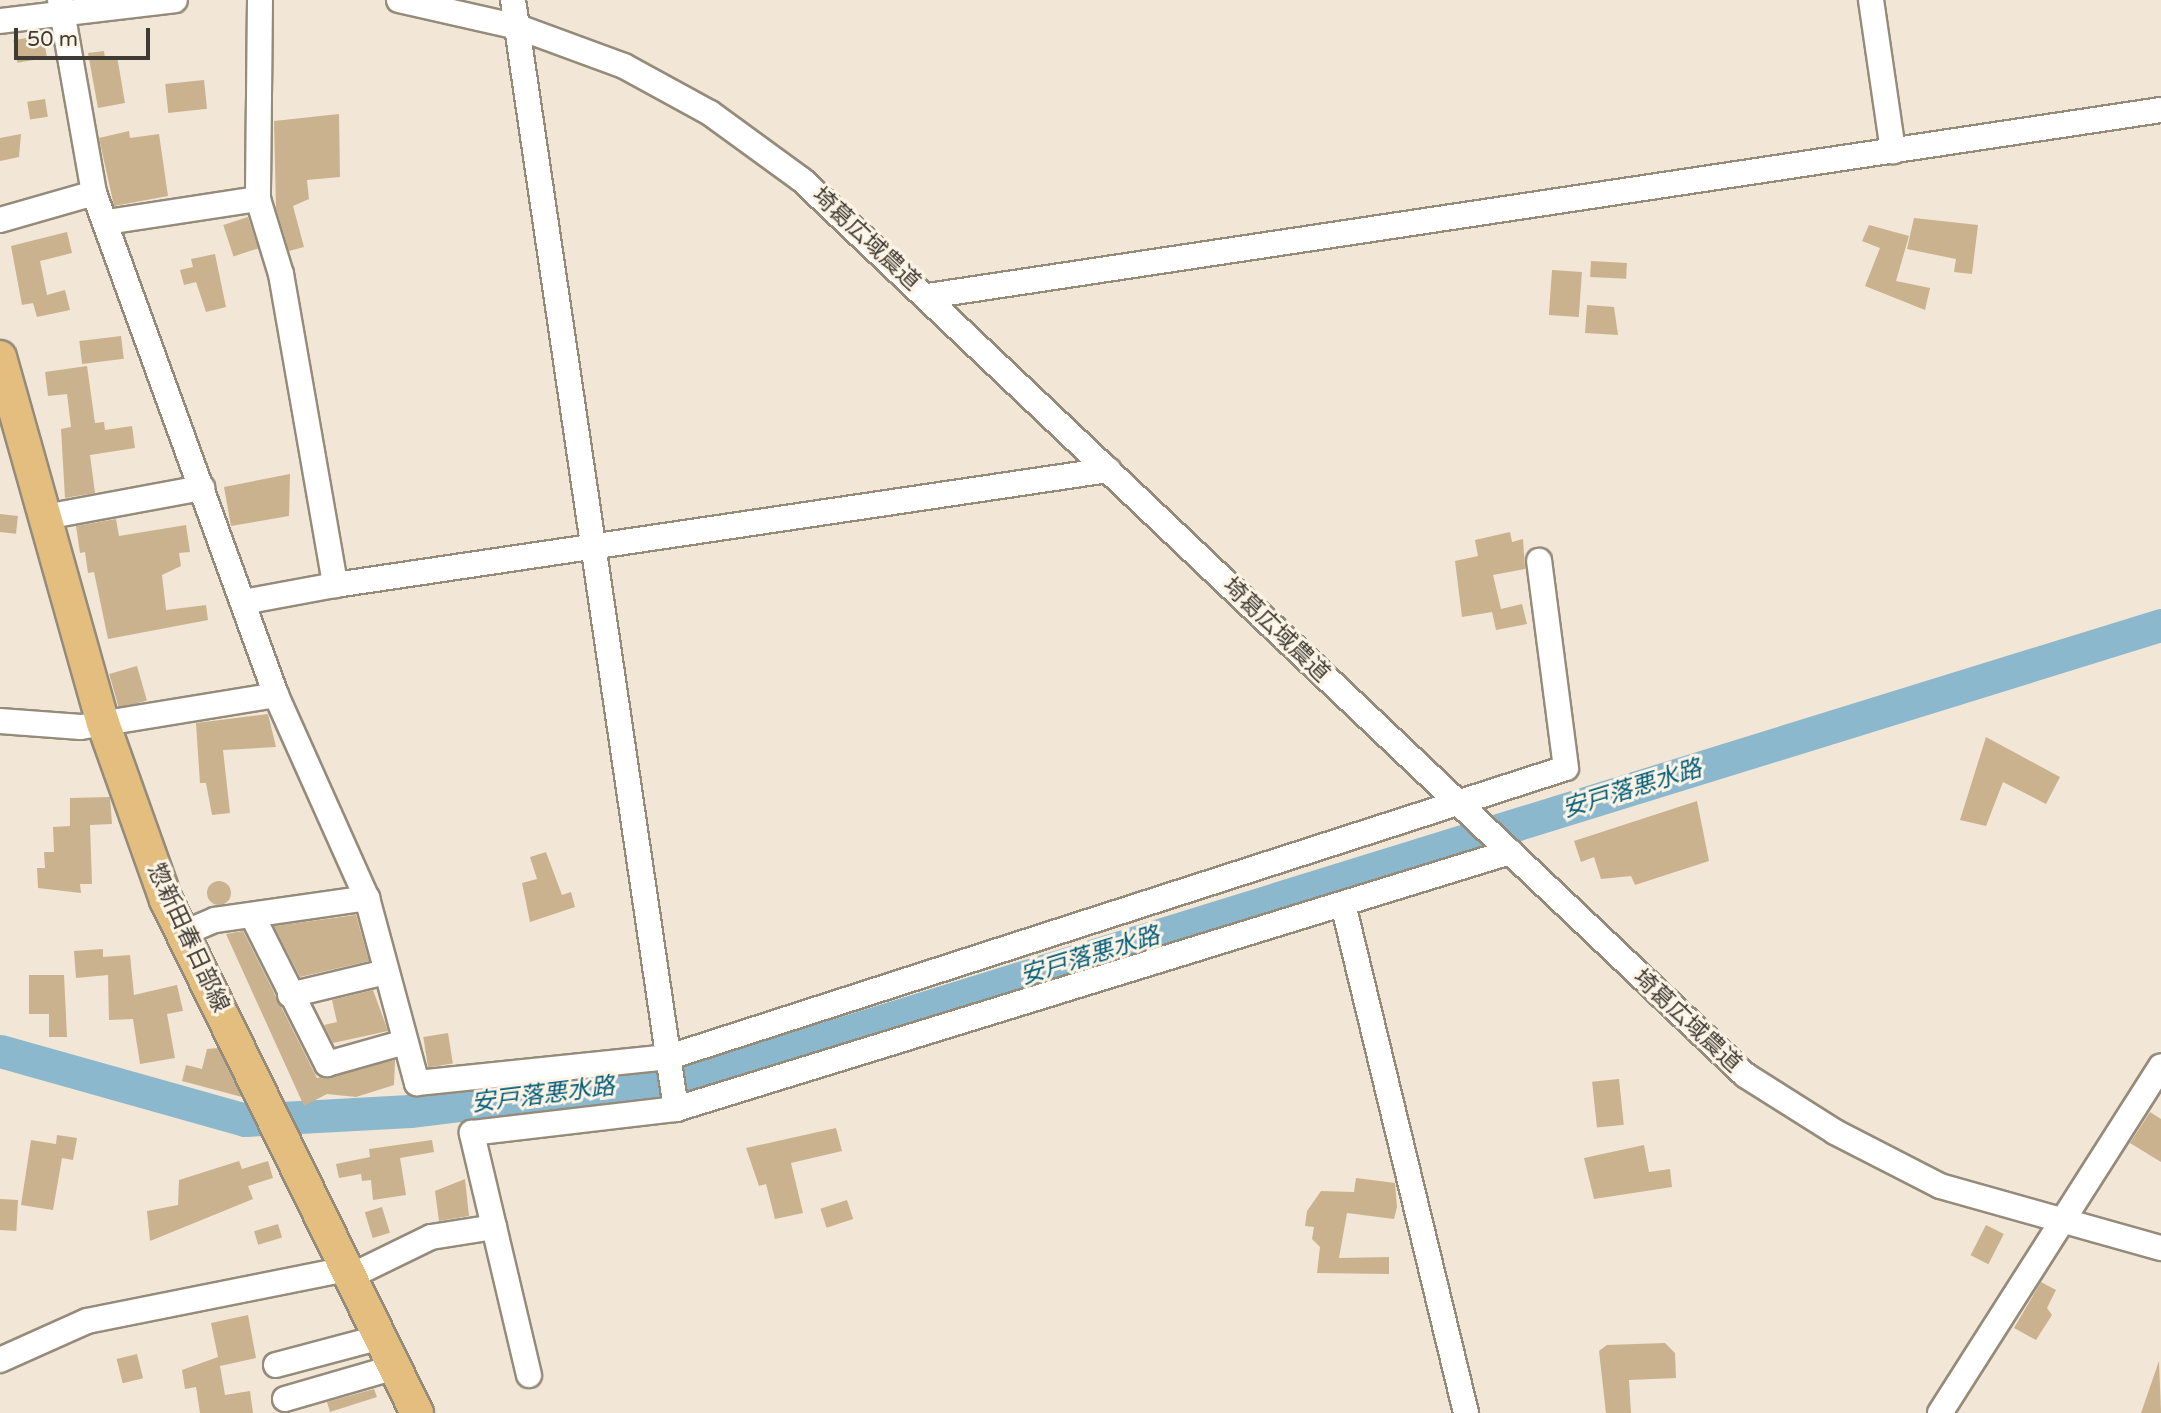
<!DOCTYPE html>
<meta charset="utf-8">
<style>
body{margin:0}
#map{position:relative;width:2161px;height:1413px;overflow:hidden;background:#f2e6d6;font-family:"Varela Round","Noto Sans JP",sans-serif}
div>[style]{position:absolute}
.river>*{height:33px;margin:-16.5px;padding:0 16.5px;transform-origin:16.5px;border-radius:16.5px;background:#8bb8cc}
.building>*{inset:0;background:#cab28e;transform-origin:0 0}
.round{border-radius:50%}
.roads{filter:drop-shadow(2px 0 #958b7b) drop-shadow(-2px 0 #958b7b) drop-shadow(0 2px #958b7b) drop-shadow(0 -2px #958b7b)}
.minor>*{height:24px;margin:-12px;padding:0 12px;transform-origin:12px;border-radius:12px;background:#fff}
.major>*{height:32px;margin:-16px;padding:0 16px;transform-origin:16px;border-radius:16px;background:#e3be7f}
span{translate:-50% -50%;white-space:nowrap;text-align:center;line-height:1.15;-webkit-text-stroke:6px #fdf4e6;paint-order:stroke}
.street-label{font-size:23px;color:#3f3b34}
.water-label{font-size:24px;color:#025d79;font-style:italic}
.scale{position:absolute;left:14px;top:28px;width:136px;height:32px;box-sizing:border-box;border:4px solid #3f3b34;border-top:0;padding-left:9px;font-size:21px;line-height:24px;white-space:nowrap;color:#3f3b34;-webkit-text-stroke:5px #fdf4e6;paint-order:stroke}
</style>
<div id="map">
<div class="river">
<i style="left:0;top:1051px;width:255px;rotate:15.7deg"></i>
<i style="left:245px;top:1120px;width:165px;rotate:-3.1deg"></i>
<i style="left:410px;top:1111px;width:299px;rotate:-6.9deg"></i>
<i style="left:707px;top:1075px;width:1522px;rotate:-17.2deg"></i>
</div>
<div class="building">
<i style="left:43px;top:35px;width:23px;height:30px;rotate:80deg"></i>
<i style="clip-path:polygon(104px 51px,105px 58px,117px 56px,125px 103px,98px 108px,88px 53px)"></i>
<i style="left:204px;top:80px;width:29px;height:39px;rotate:84deg"></i>
<i style="left:45px;top:99px;width:18px;height:18px;rotate:81deg"></i>
<i style="clip-path:polygon(339px 114px,340px 177px,307px 180px,309px 199px,293px 206px,304px 247px,289px 251px,276px 208px,274px 121px)"></i>
<i style="clip-path:polygon(129px 131px,130px 138px,159px 134px,168px 196px,114px 206px,99px 138px)"></i>
<i style="clip-path:polygon(21px 134px,19px 157px,0 161px,0 138px)"></i>
<i style="left:248px;top:217px;width:33px;height:26px;rotate:72deg"></i>
<i style="clip-path:polygon(1914px 218px,1978px 225px,1972px 274px,1954px 272px,1956px 259px,1907px 249px)"></i>
<i style="clip-path:polygon(1869px 225px,1909px 236px,1896px 281px,1930px 288px,1925px 310px,1865px 286px,1880px 248px,1862px 241px)"></i>
<i style="clip-path:polygon(67px 232px,72px 253px,40px 261px,47px 295px,65px 290px,70px 310px,37px 317px,33px 303px,22px 305px,11px 246px)"></i>
<i style="clip-path:polygon(215px 254px,226px 307px,206px 312px,196px 282px,184px 285px,180px 270px,193px 267px,191px 259px)"></i>
<i style="left:1591px;top:261px;width:36px;height:16px;rotate:3deg"></i>
<i style="left:1552px;top:270px;width:30px;height:45px;rotate:4deg"></i>
<i style="clip-path:polygon(1587px 305px,1614px 307px,1618px 335px,1585px 333px)"></i>
<i style="left:121px;top:336px;width:23px;height:42px;rotate:83deg"></i>
<i style="clip-path:polygon(87px 366px,95px 423px,104px 422px,105px 430px,132px 426px,135px 448px,90px 455px,95px 493px,65px 498px,61px 429px,71px 427px,67px 394px,48px 396px,45px 372px)"></i>
<i style="clip-path:polygon(290px 474px,289px 516px,231px 526px,224px 487px)"></i>
<i style="left:0;top:514px;width:18px;height:18px;rotate:6deg"></i>
<i style="clip-path:polygon(116px 519px,119px 536px,186px 525px,190px 552px,179px 553px,181px 566px,162px 575px,166px 610px,206px 605px,208px 620px,108px 639px,94px 572px,88px 573px,85px 552px,80px 553px,76px 526px)"></i>
<i style="clip-path:polygon(1510px 532px,1512px 542px,1523px 539px,1525px 569px,1493px 575px,1501px 609px,1522px 604px,1527px 624px,1496px 630px,1492px 612px,1462px 617px,1455px 561px,1478px 556px,1475px 540px)"></i>
<i style="left:137px;top:666px;width:36px;height:29px;rotate:74deg"></i>
<i style="clip-path:polygon(268px 714px,276px 747px,223px 750px,230px 813px,212px 815px,206px 783px,200px 783px,196px 723px)"></i>
<i style="clip-path:polygon(1986px 737px,2060px 777px,2046px 804px,2003px 782px,1986px 826px,1960px 820px)"></i>
<i style="clip-path:polygon(110px 797px,112px 824px,90px 825px,92px 884px,80px 884px,81px 893px,38px 888px,37px 868px,45px 868px,44px 852px,54px 852px,53px 827px,70px 826px,70px 798px)"></i>
<i style="clip-path:polygon(1697px 801px,1709px 861px,1635px 885px,1631px 876px,1601px 879px,1594px 857px,1581px 862px,1574px 841px)"></i>
<i style="clip-path:polygon(546px 852px,562px 895px,571px 892px,575px 907px,530px 922px,522px 883px,537px 879px,530px 857px)"></i>
<i class="round" style="left:207px;top:881px;width:24px;height:24px"></i>
<i style="clip-path:polygon(356px 915px,369px 961px,300px 977px,274px 926px)"></i>
<i style="clip-path:polygon(243px 931px,317px 1078px,395px 1060px,394px 1085px,356px 1097px,327px 1094px,304px 1106px,226px 934px)"></i>
<i style="clip-path:polygon(103px 949px,103px 957px,130px 955px,134px 995px,177px 985px,183px 1011px,167px 1014px,175px 1058px,140px 1064px,133px 1019px,109px 1020px,108px 975px,76px 978px,74px 951px)"></i>
<i style="clip-path:polygon(29px 975px,64px 975px,67px 1037px,49px 1037px,49px 1014px,29px 1014px)"></i>
<i style="clip-path:polygon(373px 990px,388px 1031px,333px 1043px,324px 1025px,337px 1022px,332px 1000px)"></i>
<i style="left:448px;top:1033px;width:31px;height:25px;rotate:81deg"></i>
<i style="clip-path:polygon(218px 1048px,242px 1097px,182px 1081px,186px 1065px,202px 1069px,207px 1049px)"></i>
<i style="left:1619px;top:1079px;width:46px;height:27px;rotate:84deg"></i>
<i style="clip-path:polygon(2150px 1112px,2161px 1119px,2161px 1162px,2130px 1143px)"></i>
<i style="clip-path:polygon(836px 1128px,842px 1151px,791px 1163px,803px 1213px,775px 1219px,766px 1184px,759px 1186px,746px 1148px)"></i>
<i style="clip-path:polygon(57px 1135px,77px 1138px,73px 1160px,62px 1158px,53px 1210px,21px 1205px,31px 1140px,56px 1144px)"></i>
<i style="clip-path:polygon(432px 1140px,434px 1152px,400px 1158px,406px 1195px,373px 1200px,371px 1180px,362px 1181px,361px 1174px,339px 1178px,336px 1164px,370px 1157px,369px 1149px)"></i>
<i style="clip-path:polygon(1644px 1145px,1649px 1172px,1670px 1169px,1672px 1187px,1594px 1199px,1584px 1158px)"></i>
<i style="clip-path:polygon(239px 1161px,242px 1169px,268px 1161px,273px 1178px,248px 1186px,253px 1199px,150px 1241px,147px 1211px,178px 1205px,179px 1180px)"></i>
<i style="clip-path:polygon(1356px 1178px,1395px 1183px,1397px 1207px,1394px 1219px,1347px 1213px,1339px 1258px,1389px 1257px,1389px 1274px,1317px 1273px,1320px 1247px,1312px 1239px,1314px 1227px,1305px 1226px,1307px 1211px,1321px 1191px,1354px 1192px)"></i>
<i style="clip-path:polygon(465px 1179px,469px 1216px,439px 1221px,435px 1191px)"></i>
<i style="left:0;top:1199px;width:18px;height:31px;rotate:3deg"></i>
<i style="left:847px;top:1200px;width:20px;height:28px;rotate:72deg"></i>
<i style="left:382px;top:1207px;width:27px;height:18px;rotate:73deg"></i>
<i style="left:278px;top:1224px;width:14px;height:25px;rotate:73deg"></i>
<i style="left:1986px;top:1225px;width:20px;height:34px;rotate:27deg"></i>
<i style="clip-path:polygon(2041px 1282px,2056px 1290px,2047px 1308px,2052px 1315px,2036px 1340px,2014px 1328px)"></i>
<i style="clip-path:polygon(248px 1315px,256px 1358px,220px 1366px,225px 1395px,250px 1391px,253px 1413px,200px 1413px,196px 1387px,185px 1389px,182px 1370px,218px 1357px,211px 1323px)"></i>
<i style="clip-path:polygon(1665px 1343px,1675px 1353px,1676px 1378px,1629px 1380px,1631px 1413px,1606px 1413px,1599px 1351px,1607px 1345px)"></i>
<i style="left:137px;top:1354px;width:25px;height:21px;rotate:76deg"></i>
<i style="clip-path:polygon(2159px 1361px,2161px 1413px,2141px 1413px)"></i>
<i style="clip-path:polygon(374px 1389px,377px 1397px,330px 1412px,327px 1402px)"></i>
</div>
<div class="roads">
<div class="minor">
<i style="left:60px;top:0;width:196px;rotate:80deg"></i>
<i style="left:94px;top:193px;width:534px;rotate:70.07deg"></i>
<i style="left:276px;top:695px;width:222px;rotate:65.9deg"></i>
<i style="left:367px;top:898px;width:192px;rotate:74.9deg"></i>
<i style="left:417px;top:1083px;width:253px;rotate:-5.9deg"></i>
<i style="left:669px;top:1057px;width:942px;rotate:-17.86deg"></i>
<i style="left:1566px;top:768px;width:209px;rotate:-97.4deg"></i>
<i style="left:260px;top:0;width:199px;rotate:90.6deg"></i>
<i style="left:258px;top:199px;width:78px;rotate:73deg"></i>
<i style="left:281px;top:274px;width:316px;rotate:80.1deg"></i>
<i style="left:335px;top:585px;width:782px;rotate:-8.46deg"></i>
<i style="left:399px;top:0;width:122px;rotate:12.8deg"></i>
<i style="left:518px;top:27px;width:113px;rotate:20.2deg"></i>
<i style="left:624px;top:66px;width:98px;rotate:28.7deg"></i>
<i style="left:710px;top:113px;width:114px;rotate:36.1deg"></i>
<i style="left:802px;top:180px;width:1300px;rotate:43.5deg"></i>
<i style="left:1745px;top:1075px;width:107px;rotate:32.3deg"></i>
<i style="left:1835px;top:1132px;width:118px;rotate:27.2deg"></i>
<i style="left:1940px;top:1186px;width:230px;rotate:15.7deg"></i>
<i style="left:513px;top:0;width:1121px;rotate:81.64deg"></i>
<i style="left:1871px;top:0;width:153px;rotate:81.7deg"></i>
<i style="left:0;top:21px;width:176px;rotate:-6.8deg"></i>
<i style="left:0;top:220px;width:98px;rotate:-16deg"></i>
<i style="left:107px;top:222px;width:153px;rotate:-8.7deg"></i>
<i style="left:928px;top:296px;width:1247px;rotate:-8.58deg"></i>
<i style="left:45px;top:517px;width:160px;rotate:-10.5deg"></i>
<i style="left:243px;top:602px;width:94px;rotate:-10.5deg"></i>
<i style="left:0;top:721px;width:81px;rotate:4.2deg"></i>
<i style="left:81px;top:727px;width:198px;rotate:-9.3deg"></i>
<i style="left:1343px;top:904px;width:524px;rotate:76.41deg"></i>
<i style="left:252px;top:915px;width:167px;rotate:63.3deg"></i>
<i style="left:327px;top:1064px;width:81px;rotate:-15.8deg"></i>
<i style="left:184px;top:933px;width:34px;rotate:-23deg"></i>
<i style="left:215px;top:920px;width:154px;rotate:-8.2deg"></i>
<i style="left:290px;top:995px;width:99px;rotate:-13.5deg"></i>
<i style="left:351px;top:1276px;width:89px;rotate:-26deg"></i>
<i style="left:431px;top:1237px;width:64px;rotate:-9deg"></i>
<i style="left:0;top:1360px;width:95px;rotate:-24.1deg"></i>
<i style="left:87px;top:1321px;width:265px;rotate:-11.3deg"></i>
<i style="left:276px;top:1365px;width:109px;rotate:-14.9deg"></i>
<i style="left:529px;top:1375px;width:249px;rotate:-103.3deg"></i>
<i style="left:472px;top:1133px;width:205px;rotate:-6.7deg"></i>
<i style="left:676px;top:1109px;width:873px;rotate:-17.13deg"></i>
<i style="left:285px;top:1399px;width:115px;rotate:-16.2deg"></i>
<i style="left:1940px;top:1413px;width:411px;rotate:-57.5deg"></i>
</div>
<div class="major">
<i style="left:0;top:357px;width:380px;rotate:74.3deg"></i>
<i style="left:103px;top:723px;width:188px;rotate:70.4deg"></i>
<i style="left:166px;top:900px;width:571px;rotate:63.93deg"></i>
</div>
</div>
<div class="street-label">
<span style="left:866px;top:239px;rotate:43deg">埼葛広域農道</span>
<span style="left:1276px;top:630px;rotate:44deg">埼葛広域農道</span>
<span style="left:188px;top:938px;rotate:65deg">惣新田春日部線</span>
<span style="left:1687px;top:1021px;rotate:43deg">埼葛広域農道</span>
</div>
<div class="water-label">
<span style="left:1632px;top:789px;rotate:-17deg">安戸落悪水路</span>
<span style="left:1090px;top:956px;rotate:-17deg">安戸落悪水路</span>
<span style="left:543px;top:1095px;rotate:-7deg">安戸落悪水路</span>
</div>
<div class="scale">50 m</div>
</div>
